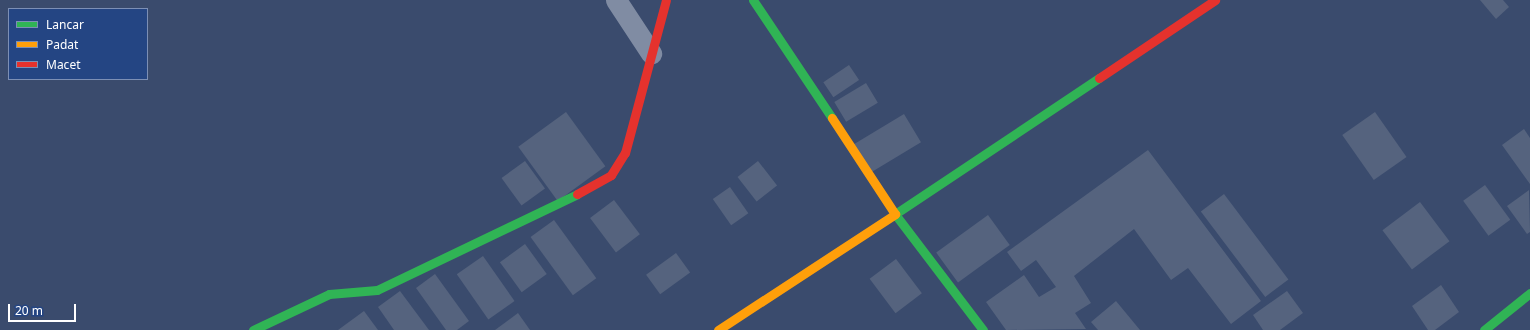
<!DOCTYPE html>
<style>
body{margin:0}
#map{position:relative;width:1530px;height:330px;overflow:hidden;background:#3a4b6d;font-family:"Noto Sans",sans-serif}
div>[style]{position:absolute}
.building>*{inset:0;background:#55637e;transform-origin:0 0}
.street>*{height:21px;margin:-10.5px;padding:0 10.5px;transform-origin:10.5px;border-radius:10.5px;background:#808ca3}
.fast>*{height:9px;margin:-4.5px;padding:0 4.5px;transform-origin:4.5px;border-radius:4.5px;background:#30b455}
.slow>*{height:9px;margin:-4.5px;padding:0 4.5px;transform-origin:4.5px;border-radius:4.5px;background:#ff9f0a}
.jam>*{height:9px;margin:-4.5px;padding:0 4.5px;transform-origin:4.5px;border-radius:4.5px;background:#e5322d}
span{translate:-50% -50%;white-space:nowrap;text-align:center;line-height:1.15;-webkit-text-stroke:3px #244583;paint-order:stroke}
.legend{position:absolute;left:8px;top:8px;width:140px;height:72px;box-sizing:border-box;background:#244583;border:1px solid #7c8fb5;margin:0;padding:5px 7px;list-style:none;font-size:12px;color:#fff}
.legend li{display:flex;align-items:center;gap:8px;height:20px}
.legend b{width:20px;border:1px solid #7c8fb5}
.scale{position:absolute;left:8px;top:304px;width:68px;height:18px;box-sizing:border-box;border:2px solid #fff;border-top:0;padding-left:5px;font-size:12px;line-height:14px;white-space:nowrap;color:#fff;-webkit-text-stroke:3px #244583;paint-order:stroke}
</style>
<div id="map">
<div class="building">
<i style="clip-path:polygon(1480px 0,1503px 0,1509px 7px,1496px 19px)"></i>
<i style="left:849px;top:65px;width:18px;height:31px;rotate:56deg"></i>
<i style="left:866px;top:83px;width:23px;height:37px;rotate:59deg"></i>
<i style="left:566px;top:112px;width:67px;height:59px;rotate:54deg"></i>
<i style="left:1375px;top:112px;width:55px;height:40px;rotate:55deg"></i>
<i style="left:904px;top:114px;width:33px;height:59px;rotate:59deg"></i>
<i style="clip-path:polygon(1524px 129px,1530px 138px,1530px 184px,1502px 145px)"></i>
<i style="clip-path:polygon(1148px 150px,1261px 301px,1231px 324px,1188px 268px,1171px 280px,1134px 229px,1074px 276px,1091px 303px,1075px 313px,1086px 329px,1006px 330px,986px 302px,1024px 275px,1039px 297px,1056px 287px,1036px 260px,1021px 271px,1007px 252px)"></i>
<i style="left:525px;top:161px;width:34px;height:29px;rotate:54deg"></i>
<i style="left:758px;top:161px;width:31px;height:26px;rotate:52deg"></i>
<i style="left:1485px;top:185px;width:43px;height:27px;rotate:54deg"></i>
<i style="left:730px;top:187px;width:32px;height:21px;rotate:55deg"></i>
<i style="clip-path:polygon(1529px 190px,1530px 232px,1527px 234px,1507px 206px)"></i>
<i style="left:1224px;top:194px;width:107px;height:29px;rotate:53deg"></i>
<i style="left:614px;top:200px;width:43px;height:30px;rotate:53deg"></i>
<i style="left:1420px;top:202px;width:49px;height:47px;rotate:53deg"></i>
<i style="left:988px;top:215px;width:37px;height:64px;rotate:54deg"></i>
<i style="left:554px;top:220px;width:72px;height:29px;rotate:54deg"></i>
<i style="left:525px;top:244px;width:37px;height:31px;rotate:54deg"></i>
<i style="left:676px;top:253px;width:24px;height:37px;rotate:54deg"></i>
<i style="left:483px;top:256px;width:55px;height:32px;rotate:55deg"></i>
<i style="left:896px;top:259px;width:43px;height:33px;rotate:53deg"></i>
<i style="clip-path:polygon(435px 274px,469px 321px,457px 330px,446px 330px,416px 288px)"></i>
<i style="clip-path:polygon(1441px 285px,1459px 312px,1435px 330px,1428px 330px,1412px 306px)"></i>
<i style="clip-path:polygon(400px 291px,429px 330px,394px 330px,378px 307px)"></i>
<i style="clip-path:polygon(1287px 291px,1303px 313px,1280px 330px,1263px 330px,1253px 315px)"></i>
<i style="clip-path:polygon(1116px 301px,1140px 330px,1098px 330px,1091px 322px)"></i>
<i style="clip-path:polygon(364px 311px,378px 330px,338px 330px)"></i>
<i style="clip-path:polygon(518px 313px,530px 330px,495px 330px)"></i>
</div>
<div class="street">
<i style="left:616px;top:0;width:64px;rotate:56.6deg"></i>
</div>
<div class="fast">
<i style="left:753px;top:0;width:142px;rotate:56.2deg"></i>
<i style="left:253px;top:330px;width:84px;rotate:-25.3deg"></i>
<i style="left:329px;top:294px;width:48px;rotate:-4.8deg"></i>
<i style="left:377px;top:290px;width:222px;rotate:-25.6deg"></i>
<i style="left:983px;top:330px;width:146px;rotate:-127.2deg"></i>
<i style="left:895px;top:214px;width:245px;rotate:-33.7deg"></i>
<i style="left:1484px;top:330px;width:59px;rotate:-38.8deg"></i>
</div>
<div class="slow">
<i style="left:718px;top:330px;width:212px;rotate:-33.2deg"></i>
<i style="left:895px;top:214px;width:115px;rotate:-123.3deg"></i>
</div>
<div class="jam">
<i style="left:1099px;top:78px;width:140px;rotate:-33.9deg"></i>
<i style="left:577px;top:194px;width:39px;rotate:-29deg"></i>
<i style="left:611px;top:175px;width:26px;rotate:-58deg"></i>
<i style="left:625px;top:153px;width:158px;rotate:-75deg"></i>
</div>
<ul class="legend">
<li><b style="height:5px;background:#30b455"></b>Lancar</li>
<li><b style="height:5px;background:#ff9f0a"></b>Padat</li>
<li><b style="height:5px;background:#e5322d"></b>Macet</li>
</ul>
<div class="scale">20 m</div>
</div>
